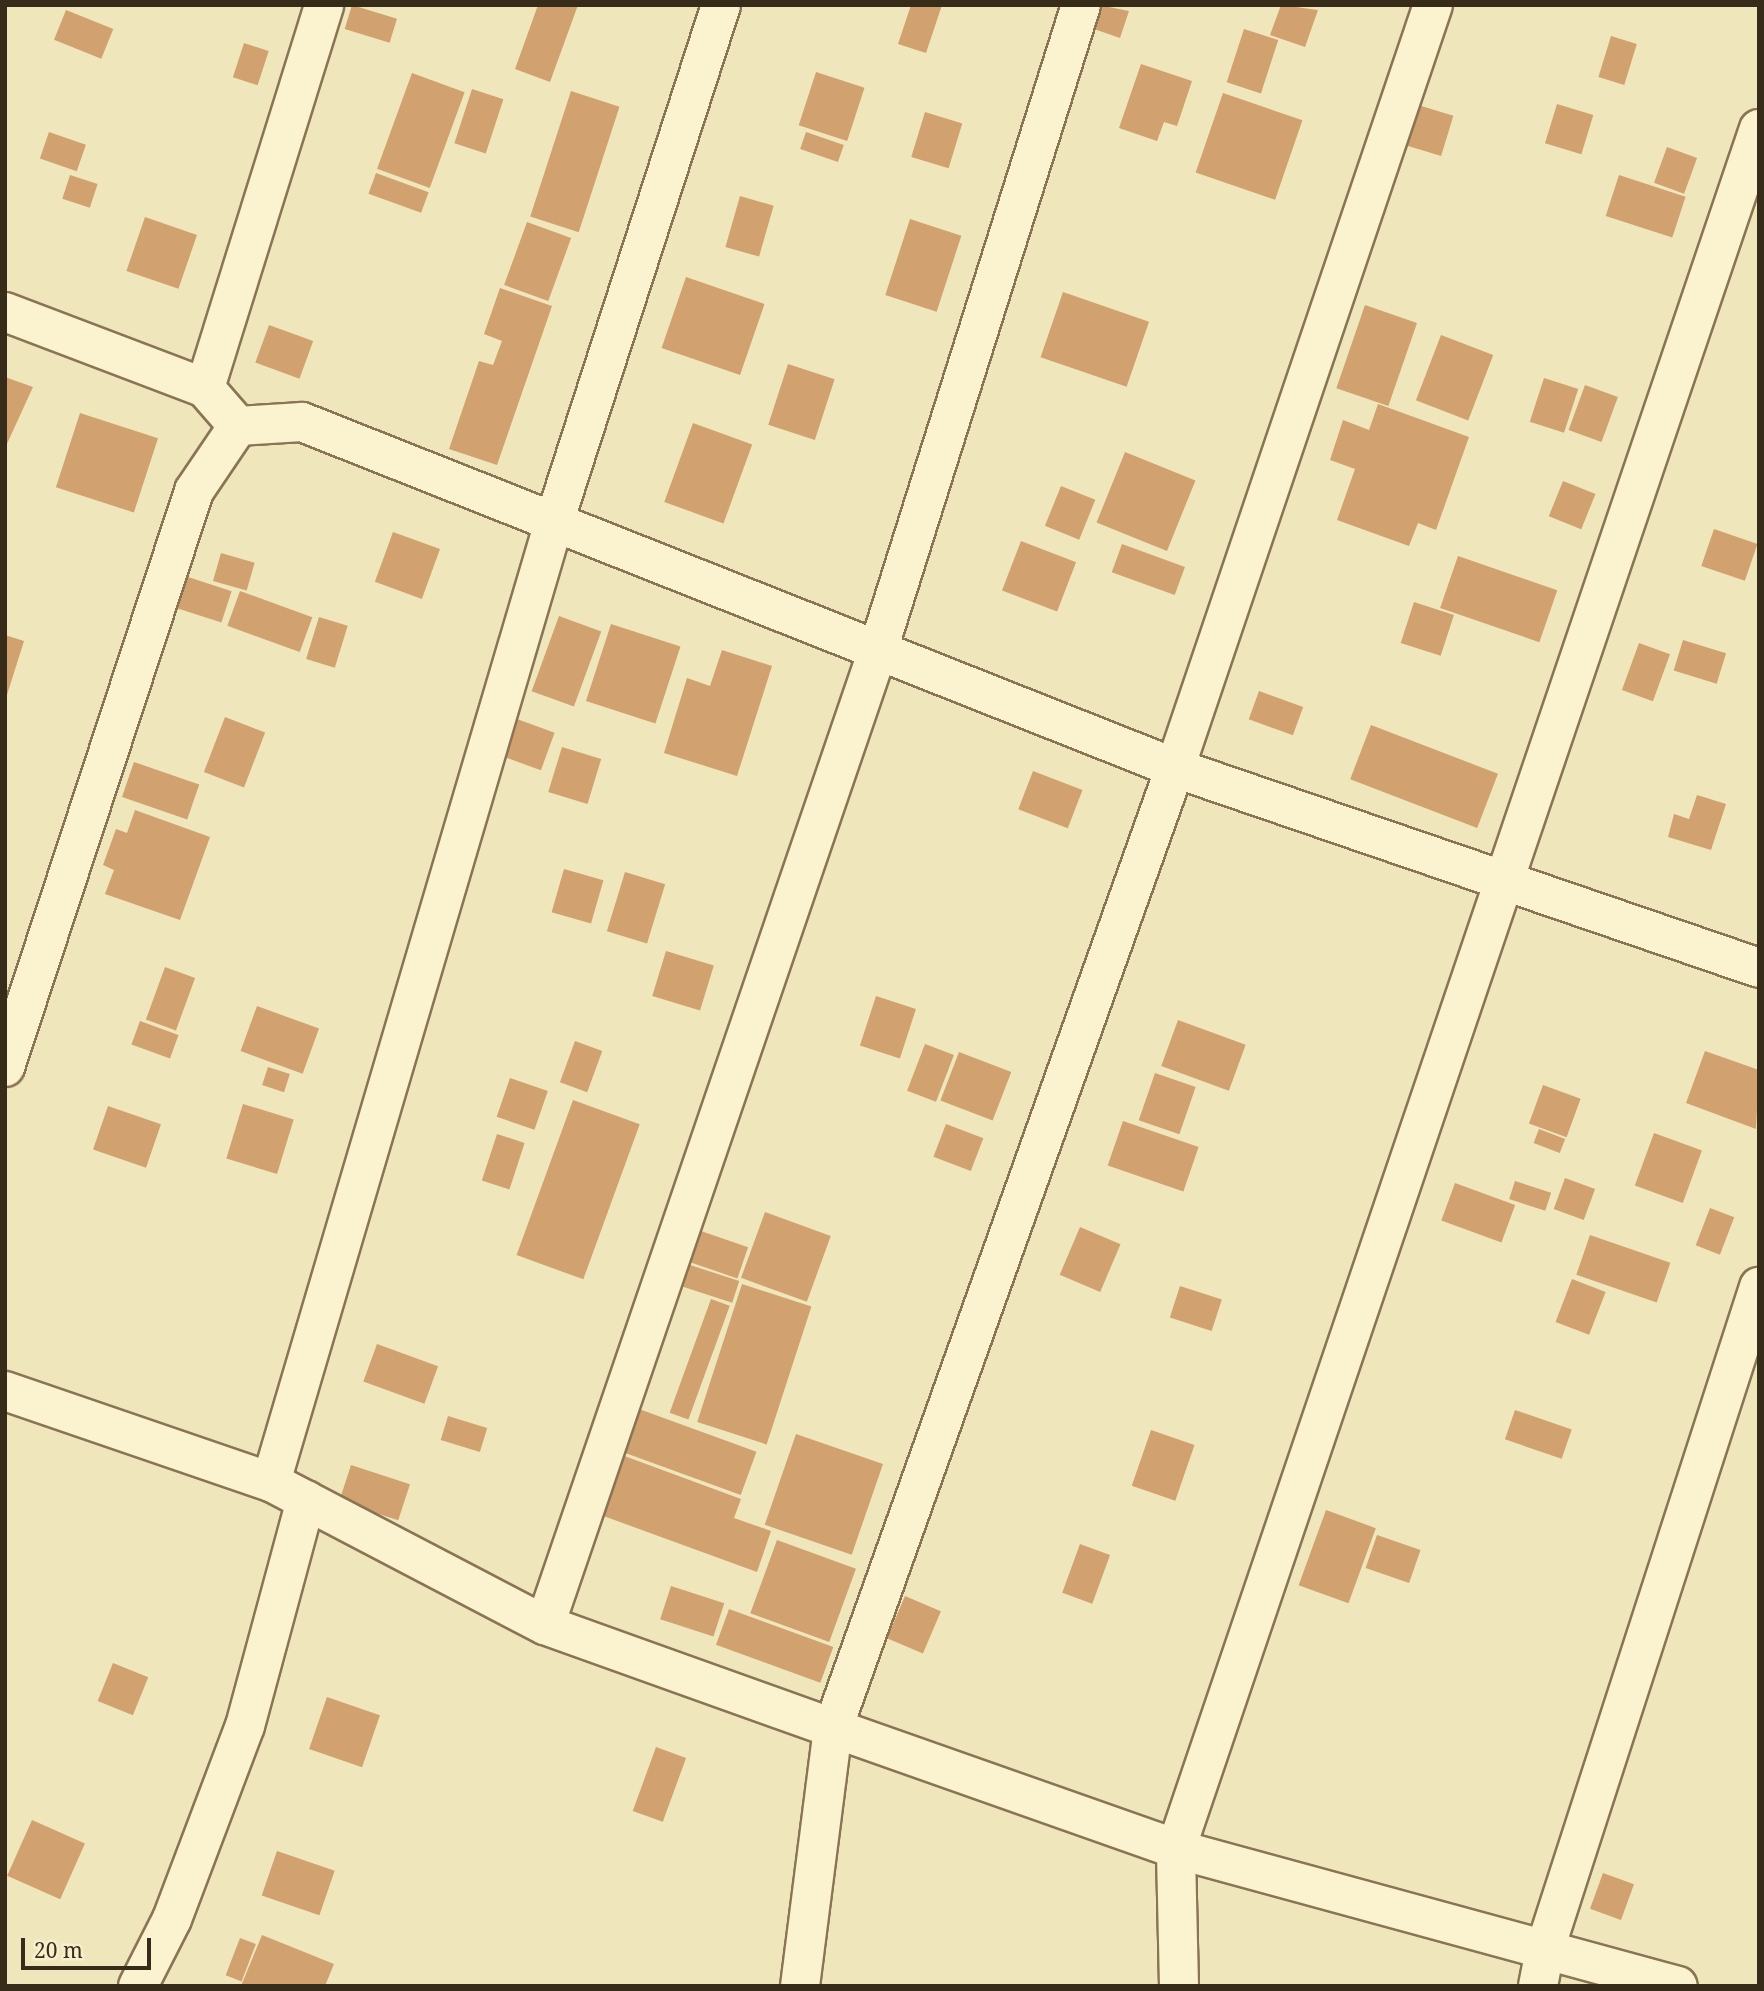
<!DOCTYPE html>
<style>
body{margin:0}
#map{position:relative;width:1764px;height:1991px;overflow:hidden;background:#f0e6bc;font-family:"Noto Serif",serif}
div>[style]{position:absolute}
.building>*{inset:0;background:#d1a16f;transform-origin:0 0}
.roads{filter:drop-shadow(2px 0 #897554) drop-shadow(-2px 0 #897554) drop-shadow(0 2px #897554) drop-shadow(0 -2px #897554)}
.minor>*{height:38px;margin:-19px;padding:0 19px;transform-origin:19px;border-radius:19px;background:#fbf2cf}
span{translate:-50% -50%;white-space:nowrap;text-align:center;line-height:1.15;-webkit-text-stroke:7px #f7efcc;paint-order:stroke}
.frame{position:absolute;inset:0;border:7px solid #372b1a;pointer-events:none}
.scale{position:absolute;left:21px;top:1938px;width:130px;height:32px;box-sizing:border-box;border:4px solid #372b1a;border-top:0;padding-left:9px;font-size:21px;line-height:24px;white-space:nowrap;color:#372b1a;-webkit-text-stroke:5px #f7efcc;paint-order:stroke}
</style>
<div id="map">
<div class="building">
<i style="left:352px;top:5px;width:47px;height:25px;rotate:17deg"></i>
<i style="clip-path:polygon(538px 5px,578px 5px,550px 82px,515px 69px)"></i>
<i style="clip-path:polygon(911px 5px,942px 5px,926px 53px,898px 44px)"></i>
<i style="clip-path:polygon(1099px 5px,1129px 11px,1120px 38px,1091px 28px)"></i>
<i style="clip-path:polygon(1281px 5px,1318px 10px,1305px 47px,1270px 35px)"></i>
<i style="left:66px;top:10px;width:51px;height:32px;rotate:22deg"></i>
<i style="left:1244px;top:29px;width:36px;height:56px;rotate:18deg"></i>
<i style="left:1611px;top:36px;width:27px;height:43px;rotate:17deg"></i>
<i style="left:244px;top:43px;width:26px;height:36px;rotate:18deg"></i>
<i style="clip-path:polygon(1141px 64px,1192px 81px,1177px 126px,1164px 122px,1157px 141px,1119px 128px)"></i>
<i style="left:816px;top:72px;width:51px;height:56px;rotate:18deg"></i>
<i style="left:412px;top:73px;width:56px;height:102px;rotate:20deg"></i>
<i style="left:472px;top:89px;width:33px;height:57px;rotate:18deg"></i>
<i style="left:571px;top:91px;width:51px;height:132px;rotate:18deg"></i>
<i style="left:1223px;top:93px;width:84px;height:84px;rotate:19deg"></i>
<i style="left:1557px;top:104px;width:38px;height:41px;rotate:17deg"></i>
<i style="left:1418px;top:105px;width:37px;height:42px;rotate:17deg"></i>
<i style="left:925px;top:112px;width:39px;height:47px;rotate:17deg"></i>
<i style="left:49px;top:132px;width:39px;height:28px;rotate:19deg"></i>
<i style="left:806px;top:132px;width:40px;height:18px;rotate:19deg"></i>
<i style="left:1667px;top:147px;width:32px;height:38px;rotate:20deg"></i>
<i style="left:376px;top:173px;width:56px;height:22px;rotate:20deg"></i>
<i style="left:70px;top:175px;width:29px;height:25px;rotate:18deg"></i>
<i style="left:1619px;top:175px;width:70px;height:43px;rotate:18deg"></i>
<i style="left:740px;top:196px;width:35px;height:53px;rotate:16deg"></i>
<i style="left:145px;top:217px;width:55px;height:57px;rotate:19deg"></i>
<i style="left:910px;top:219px;width:54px;height:80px;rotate:18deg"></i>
<i style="left:527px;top:222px;width:47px;height:67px;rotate:20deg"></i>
<i style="left:686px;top:277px;width:83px;height:75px;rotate:19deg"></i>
<i style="clip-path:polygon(500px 288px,552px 306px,497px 465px,449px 449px,479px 361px,493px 365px,502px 341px,484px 334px)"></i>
<i style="left:1063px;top:292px;width:91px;height:69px;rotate:19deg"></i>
<i style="left:1365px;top:305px;width:55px;height:88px;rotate:19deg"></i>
<i style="left:269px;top:325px;width:47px;height:40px;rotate:20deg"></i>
<i style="left:1441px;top:335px;width:56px;height:70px;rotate:21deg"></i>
<i style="left:788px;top:364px;width:49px;height:64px;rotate:18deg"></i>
<i style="clip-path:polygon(5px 377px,33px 387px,6px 446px,5px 446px)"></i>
<i style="left:1544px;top:378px;width:36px;height:46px;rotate:18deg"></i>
<i style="left:1585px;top:385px;width:35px;height:48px;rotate:20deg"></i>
<i style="clip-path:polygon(1378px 404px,1469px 437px,1436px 530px,1418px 523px,1409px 546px,1337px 520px,1355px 469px,1330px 460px,1343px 420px,1369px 430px)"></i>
<i style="left:80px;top:413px;width:82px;height:78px;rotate:18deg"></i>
<i style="left:693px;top:423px;width:63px;height:84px;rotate:20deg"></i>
<i style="left:1125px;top:452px;width:76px;height:76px;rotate:22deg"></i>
<i style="left:1563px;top:481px;width:35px;height:38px;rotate:22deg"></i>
<i style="left:1061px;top:486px;width:37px;height:43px;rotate:22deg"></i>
<i style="left:1714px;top:529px;width:46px;height:39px;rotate:19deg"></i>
<i style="left:393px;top:532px;width:50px;height:53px;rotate:20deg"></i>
<i style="left:1021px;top:541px;width:59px;height:53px;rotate:21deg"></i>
<i style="left:1122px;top:544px;width:67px;height:30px;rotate:20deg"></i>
<i style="left:221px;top:553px;width:35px;height:29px;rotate:16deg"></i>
<i style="left:1458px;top:556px;width:105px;height:55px;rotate:19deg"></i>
<i style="left:185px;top:576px;width:49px;height:33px;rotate:18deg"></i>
<i style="left:240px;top:591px;width:77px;height:37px;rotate:20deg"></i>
<i style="left:1414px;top:602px;width:42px;height:43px;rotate:18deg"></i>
<i style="left:559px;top:616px;width:45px;height:80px;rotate:20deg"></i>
<i style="left:319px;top:617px;width:30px;height:44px;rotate:17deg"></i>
<i style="left:611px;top:624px;width:73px;height:81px;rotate:18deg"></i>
<i style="clip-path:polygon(5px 635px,24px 641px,6px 698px,5px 698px)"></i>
<i style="left:1683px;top:640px;width:45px;height:32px;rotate:17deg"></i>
<i style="left:1639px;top:643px;width:33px;height:50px;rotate:20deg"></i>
<i style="clip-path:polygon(722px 650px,772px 666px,737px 776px,664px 753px,687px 678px,710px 686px)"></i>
<i style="left:1259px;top:691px;width:47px;height:30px;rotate:20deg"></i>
<i style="left:225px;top:717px;width:43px;height:59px;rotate:21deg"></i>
<i style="left:517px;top:719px;width:40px;height:40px;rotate:20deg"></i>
<i style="left:1371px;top:725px;width:136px;height:58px;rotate:21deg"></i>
<i style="left:562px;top:747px;width:41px;height:47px;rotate:17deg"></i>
<i style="left:134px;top:762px;width:69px;height:37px;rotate:19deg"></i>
<i style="left:1033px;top:771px;width:53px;height:41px;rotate:21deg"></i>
<i style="clip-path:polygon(1697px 795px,1726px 804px,1711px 850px,1668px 837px,1674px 814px,1689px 819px)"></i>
<i style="clip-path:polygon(135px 810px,210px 837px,180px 920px,105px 894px,114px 870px,103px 865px,116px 829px,127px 833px)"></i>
<i style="left:564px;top:869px;width:41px;height:45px;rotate:16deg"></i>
<i style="left:625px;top:872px;width:42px;height:62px;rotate:17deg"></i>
<i style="left:666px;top:951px;width:50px;height:47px;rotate:17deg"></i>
<i style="left:165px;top:967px;width:32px;height:56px;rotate:20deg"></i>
<i style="left:876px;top:996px;width:42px;height:52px;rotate:18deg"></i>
<i style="left:257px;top:1006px;width:66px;height:48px;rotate:20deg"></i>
<i style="left:1178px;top:1020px;width:72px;height:49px;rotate:20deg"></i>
<i style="left:140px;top:1021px;width:41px;height:25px;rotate:20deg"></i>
<i style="left:575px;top:1041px;width:29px;height:44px;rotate:20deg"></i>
<i style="left:925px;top:1044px;width:31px;height:50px;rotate:21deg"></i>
<i style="clip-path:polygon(1705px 1051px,1759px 1070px,1756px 1129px,1686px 1103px)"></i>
<i style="left:959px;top:1052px;width:56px;height:52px;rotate:21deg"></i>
<i style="left:268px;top:1067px;width:23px;height:19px;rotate:18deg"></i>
<i style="left:1155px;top:1073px;width:43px;height:50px;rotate:19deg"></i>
<i style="left:510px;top:1078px;width:40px;height:41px;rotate:19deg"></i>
<i style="left:1543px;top:1085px;width:40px;height:41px;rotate:20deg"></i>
<i style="left:573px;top:1100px;width:71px;height:165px;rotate:20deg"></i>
<i style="left:243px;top:1104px;width:53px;height:57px;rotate:17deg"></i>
<i style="left:108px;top:1106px;width:56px;height:46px;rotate:19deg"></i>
<i style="left:1123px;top:1121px;width:80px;height:47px;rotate:19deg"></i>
<i style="left:946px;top:1124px;width:40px;height:35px;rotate:21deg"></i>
<i style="left:1539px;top:1129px;width:28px;height:15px;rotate:21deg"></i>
<i style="left:1654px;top:1133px;width:51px;height:56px;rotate:20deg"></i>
<i style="left:497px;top:1134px;width:29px;height:49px;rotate:18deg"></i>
<i style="left:1565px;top:1178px;width:32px;height:33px;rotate:20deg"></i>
<i style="left:1515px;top:1181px;width:38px;height:19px;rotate:18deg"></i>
<i style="left:1455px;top:1183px;width:64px;height:40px;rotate:20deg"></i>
<i style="left:1710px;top:1208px;width:26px;height:40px;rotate:21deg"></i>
<i style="left:765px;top:1212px;width:70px;height:70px;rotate:20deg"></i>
<i style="left:1080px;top:1227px;width:44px;height:52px;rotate:23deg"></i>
<i style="left:698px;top:1230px;width:53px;height:33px;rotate:19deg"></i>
<i style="left:1590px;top:1235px;width:85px;height:42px;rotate:19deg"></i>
<i style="left:687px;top:1264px;width:55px;height:23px;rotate:18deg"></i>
<i style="left:1572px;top:1279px;width:36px;height:46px;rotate:21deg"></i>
<i style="left:742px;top:1284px;width:73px;height:145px;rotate:18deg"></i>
<i style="left:1180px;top:1286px;width:44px;height:33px;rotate:18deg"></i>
<i style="left:711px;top:1299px;width:20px;height:121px;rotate:20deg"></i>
<i style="left:377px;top:1344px;width:65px;height:40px;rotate:20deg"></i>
<i style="left:639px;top:1409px;width:125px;height:46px;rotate:20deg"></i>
<i style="left:1515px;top:1410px;width:60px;height:31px;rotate:19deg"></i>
<i style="left:448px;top:1416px;width:41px;height:25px;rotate:17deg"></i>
<i style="left:1151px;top:1430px;width:46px;height:59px;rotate:19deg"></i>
<i style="left:796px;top:1434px;width:92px;height:96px;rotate:19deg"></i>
<i style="clip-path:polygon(619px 1454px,741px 1499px,734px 1518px,771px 1531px,757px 1572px,598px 1514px)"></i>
<i style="left:351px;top:1465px;width:62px;height:38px;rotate:18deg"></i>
<i style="left:1326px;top:1510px;width:53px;height:80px;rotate:20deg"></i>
<i style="left:1377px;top:1535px;width:46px;height:35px;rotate:19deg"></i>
<i style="left:777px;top:1540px;width:84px;height:78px;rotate:20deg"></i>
<i style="left:1080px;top:1544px;width:32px;height:52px;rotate:20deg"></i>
<i style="left:671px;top:1586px;width:56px;height:35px;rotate:18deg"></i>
<i style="left:905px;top:1596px;width:39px;height:46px;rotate:23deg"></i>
<i style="left:729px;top:1609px;width:111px;height:38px;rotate:20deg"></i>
<i style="left:113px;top:1663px;width:38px;height:41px;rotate:22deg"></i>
<i style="left:327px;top:1697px;width:56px;height:55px;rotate:19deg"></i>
<i style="left:656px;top:1747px;width:32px;height:68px;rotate:20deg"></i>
<i style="left:32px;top:1820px;width:58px;height:61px;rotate:24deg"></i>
<i style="left:277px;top:1851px;width:61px;height:47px;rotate:19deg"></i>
<i style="left:1603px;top:1873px;width:33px;height:38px;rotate:20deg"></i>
<i style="clip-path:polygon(262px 1935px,334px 1964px,325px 1986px,241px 1986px)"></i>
<i style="left:240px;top:1938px;width:17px;height:40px;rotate:21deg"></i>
</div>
<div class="roads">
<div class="minor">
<i style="left:5px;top:312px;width:214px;rotate:20.8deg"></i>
<i style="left:238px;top:426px;width:50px;rotate:-131deg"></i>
<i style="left:205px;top:388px;width:401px;rotate:-72.7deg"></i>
<i style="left:5px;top:1067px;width:606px;rotate:-71.83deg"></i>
<i style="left:194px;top:491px;width:78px;rotate:-55.9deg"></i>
<i style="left:238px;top:426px;width:64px;rotate:-3.6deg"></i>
<i style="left:302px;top:422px;width:939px;rotate:21.62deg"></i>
<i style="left:1175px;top:768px;width:617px;rotate:18.9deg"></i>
<i style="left:5px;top:1391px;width:281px;rotate:18.9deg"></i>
<i style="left:271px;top:1482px;width:309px;rotate:27.6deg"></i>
<i style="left:545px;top:1625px;width:306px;rotate:19.7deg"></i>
<i style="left:833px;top:1728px;width:364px;rotate:19.4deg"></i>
<i style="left:1176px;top:1849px;width:520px;rotate:15.26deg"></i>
<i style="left:271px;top:1482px;width:1004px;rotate:-73.57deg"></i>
<i style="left:555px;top:519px;width:540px;rotate:-72.1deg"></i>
<i style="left:545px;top:1625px;width:1030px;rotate:-71.14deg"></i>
<i style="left:878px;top:650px;width:676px;rotate:-72.53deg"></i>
<i style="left:138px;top:1986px;width:75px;rotate:-63.1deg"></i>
<i style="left:172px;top:1919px;width:206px;rotate:-69.3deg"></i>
<i style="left:245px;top:1726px;width:234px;rotate:-74.9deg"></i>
<i style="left:800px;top:1986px;width:260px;rotate:-82.7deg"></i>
<i style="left:833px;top:1728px;width:1019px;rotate:-70.39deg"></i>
<i style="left:1175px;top:768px;width:805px;rotate:-71.32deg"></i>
<i style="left:1179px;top:1986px;width:137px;rotate:-91.3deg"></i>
<i style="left:1176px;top:1849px;width:1816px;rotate:-71.28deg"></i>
<i style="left:1538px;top:1986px;width:38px;rotate:-79deg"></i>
<i style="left:1545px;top:1949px;width:696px;rotate:-72.09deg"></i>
</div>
</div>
<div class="frame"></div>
<div class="scale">20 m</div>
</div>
